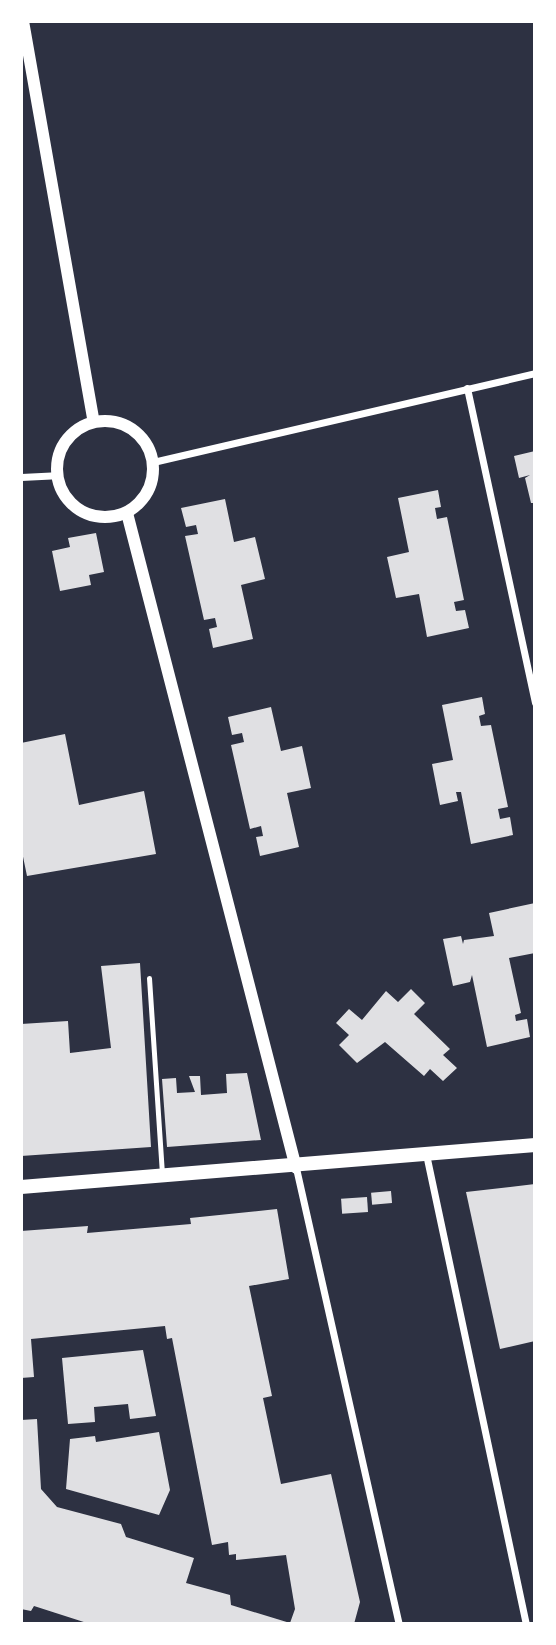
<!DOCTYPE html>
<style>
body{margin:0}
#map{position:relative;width:556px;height:1645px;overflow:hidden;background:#2d3142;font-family:"Space Grotesk",sans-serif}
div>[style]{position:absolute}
.building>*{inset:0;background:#e0e0e3;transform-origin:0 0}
.service>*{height:5px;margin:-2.5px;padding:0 2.5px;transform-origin:2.5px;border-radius:2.5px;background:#fff}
.minor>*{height:7px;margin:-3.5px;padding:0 3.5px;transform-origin:3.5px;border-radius:3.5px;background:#fff}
.tertiary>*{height:12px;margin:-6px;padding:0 6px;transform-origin:6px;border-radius:6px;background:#fff}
.tertiary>.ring{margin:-6px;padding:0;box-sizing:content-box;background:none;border:12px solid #fff;border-radius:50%}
.secondary>*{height:14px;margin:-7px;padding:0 7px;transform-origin:7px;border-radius:7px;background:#fff}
span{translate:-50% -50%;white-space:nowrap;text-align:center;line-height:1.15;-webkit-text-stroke:6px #fff;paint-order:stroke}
.frame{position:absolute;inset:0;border:23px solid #fff;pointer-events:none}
</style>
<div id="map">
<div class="building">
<i style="clip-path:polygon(535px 451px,535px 503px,531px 503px,525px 478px,530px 475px,519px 478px,514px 456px)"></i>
<i style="clip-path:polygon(438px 490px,441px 507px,435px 508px,437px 519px,447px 517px,464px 600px,454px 602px,456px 611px,465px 610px,469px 628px,427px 637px,419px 594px,396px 598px,387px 557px,409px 552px,398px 498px)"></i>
<i style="clip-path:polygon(225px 499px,234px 542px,255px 537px,265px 579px,241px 585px,253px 639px,213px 648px,209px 629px,217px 627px,215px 618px,204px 620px,185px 536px,198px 534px,196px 525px,186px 527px,181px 508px)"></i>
<i style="clip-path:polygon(96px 533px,104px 572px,89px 575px,91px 585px,60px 591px,52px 551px,70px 547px,68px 538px)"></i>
<i style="clip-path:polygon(482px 697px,485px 714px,479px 716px,481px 726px,491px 725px,508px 807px,498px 809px,500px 819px,510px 817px,513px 835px,471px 844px,461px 792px,456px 792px,458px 801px,440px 805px,432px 764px,453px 760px,442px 705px)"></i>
<i style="clip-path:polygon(271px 707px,281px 751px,302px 746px,311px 788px,287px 793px,299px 847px,260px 856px,256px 837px,263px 836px,261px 826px,250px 829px,231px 745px,244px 742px,242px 733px,232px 735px,228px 717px)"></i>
<i style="clip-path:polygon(65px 734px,79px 805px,144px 791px,156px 854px,27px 876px,21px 847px,21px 743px)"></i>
<i style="clip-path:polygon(535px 903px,535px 953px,509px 958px,521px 1013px,515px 1015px,516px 1021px,527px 1019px,530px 1037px,487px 1047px,472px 975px,470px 982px,453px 986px,443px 939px,461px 936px,463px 944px,464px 940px,494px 936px,489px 913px)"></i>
<i style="clip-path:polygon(140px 963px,151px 1147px,21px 1156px,21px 1024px,68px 1021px,70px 1053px,111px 1048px,101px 966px)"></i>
<i style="clip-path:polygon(411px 989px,425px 1003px,414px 1014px,450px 1049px,443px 1055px,457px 1068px,443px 1081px,430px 1069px,424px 1076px,385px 1042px,357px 1063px,339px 1045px,349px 1035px,336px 1023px,349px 1009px,362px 1020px,386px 991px,398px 1002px)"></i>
<i style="clip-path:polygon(247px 1073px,261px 1140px,167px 1147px,162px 1079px,176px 1078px,177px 1093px,195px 1092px,189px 1076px,200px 1076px,201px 1095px,227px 1093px,226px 1074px)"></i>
<i style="clip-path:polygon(535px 1184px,535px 1341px,500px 1349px,466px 1192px)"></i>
<i style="left:391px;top:1191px;width:12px;height:20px;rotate:85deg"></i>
<i style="left:367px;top:1197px;width:15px;height:26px;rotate:86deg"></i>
<i style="clip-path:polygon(277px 1209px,289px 1279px,249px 1286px,272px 1396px,263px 1398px,281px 1484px,331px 1474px,360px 1602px,354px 1624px,90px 1624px,34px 1606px,31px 1611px,21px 1609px,21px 1420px,37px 1419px,41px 1489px,57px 1507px,121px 1524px,126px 1537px,194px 1558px,186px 1583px,230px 1595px,231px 1605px,290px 1623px,295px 1609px,286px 1555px,236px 1560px,236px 1554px,229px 1555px,228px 1542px,212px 1545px,172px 1338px,167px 1339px,165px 1326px,31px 1339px,34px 1377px,21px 1378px,21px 1231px,88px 1226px,87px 1233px,191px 1224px,190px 1218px)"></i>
<i style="clip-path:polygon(143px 1350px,156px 1416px,130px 1419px,128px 1404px,94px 1407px,95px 1422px,68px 1424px,62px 1358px)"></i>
<i style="clip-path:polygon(159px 1432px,170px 1490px,159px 1515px,66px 1489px,70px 1439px,95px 1436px,96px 1442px)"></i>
</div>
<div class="service">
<i style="left:149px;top:978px;width:196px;rotate:86.2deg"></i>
</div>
<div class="minor">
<i style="left:467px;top:388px;width:322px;rotate:77.8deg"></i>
<i style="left:153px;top:462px;width:392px;rotate:-13.1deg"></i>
<i style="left:21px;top:477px;width:35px;rotate:-3deg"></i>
<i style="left:426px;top:1154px;width:481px;rotate:78deg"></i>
<i style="left:296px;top:1168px;width:467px;rotate:77.3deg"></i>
</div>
<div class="tertiary">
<i style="left:23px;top:21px;width:407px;rotate:80deg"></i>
<i class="ring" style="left:57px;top:421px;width:84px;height:84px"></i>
<i style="left:127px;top:513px;width:676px;rotate:75.53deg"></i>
</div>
<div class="secondary">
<i style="left:21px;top:1187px;width:516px;rotate:-4.67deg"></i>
</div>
<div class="frame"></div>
</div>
